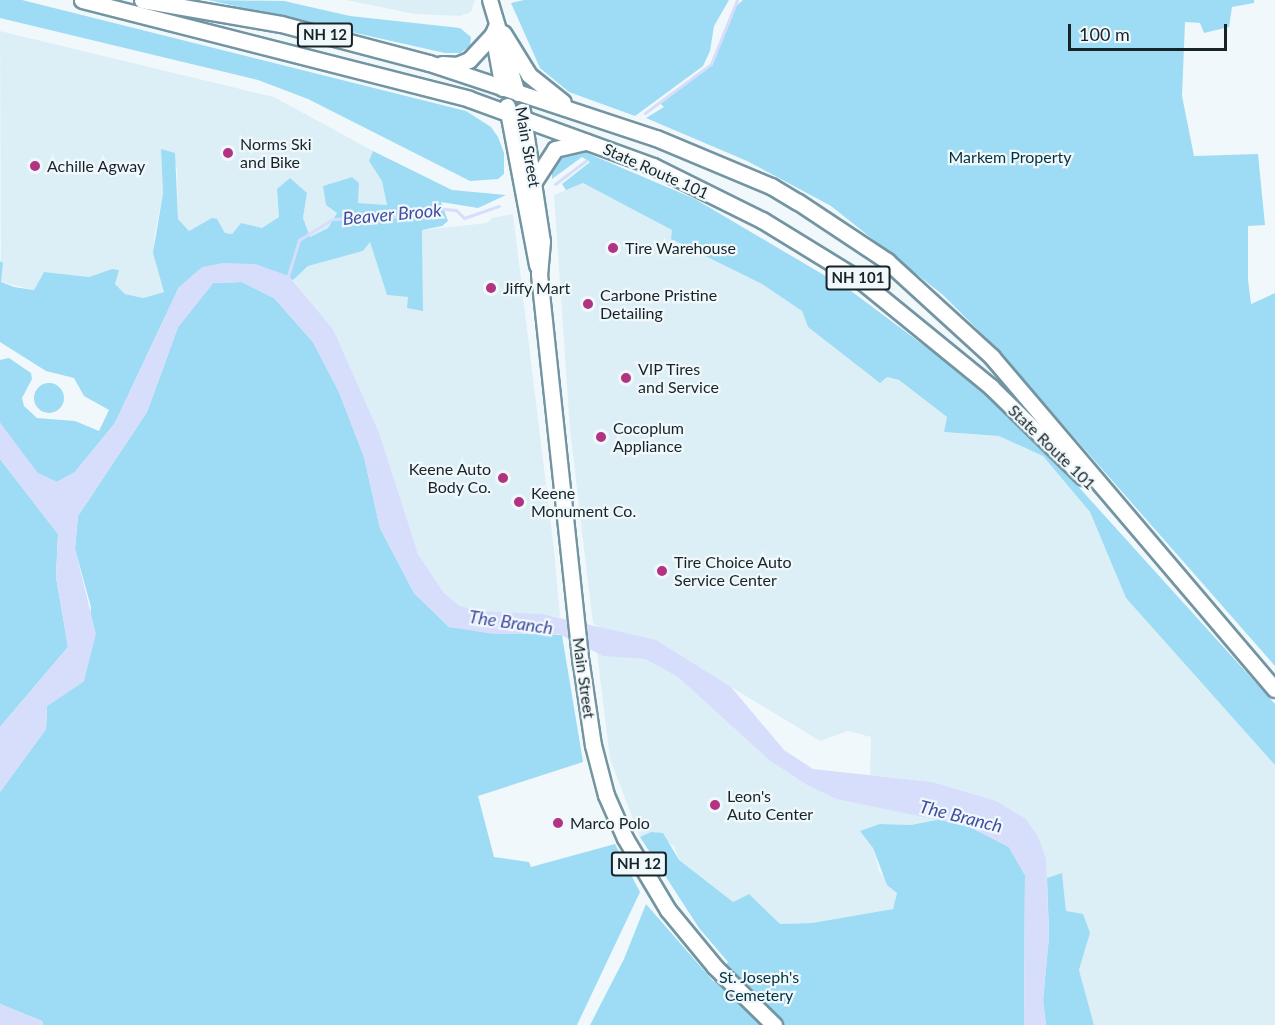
<!DOCTYPE html>
<style>
body{margin:0}
#map{position:relative;width:1275px;height:1025px;overflow:hidden;background:#f1f8fb;font-family:Lato,sans-serif}
div>[style]{position:absolute}
.built>*{inset:0;background:#ddeff6}
.green>*{inset:0;background:#9ddcf4}
.round{border-radius:50%}
.water>*{inset:0;background:#d6defc}
.stream>*{height:3px;margin:-1.5px;padding:0 1.5px;transform-origin:1.5px;border-radius:1.5px;background:#d6defc}
.roads{filter:drop-shadow(2px 0 #7395a2) drop-shadow(-2px 0 #7395a2) drop-shadow(0 2px #7395a2) drop-shadow(0 -2px #7395a2)}
.secondary>*{height:14px;margin:-7px;padding:0 7px;transform-origin:7px;border-radius:7px;background:#fff}
.trunk>*{height:15px;margin:-7.5px;padding:0 7.5px;transform-origin:7.5px;border-radius:7.5px;background:#fff}
.dots>*{width:16px;height:16px;translate:-50% -50%;box-sizing:border-box;border:3px solid #f1f8fb;border-radius:50%}
span{translate:-50% -50%;white-space:nowrap;text-align:center;line-height:1.15;-webkit-text-stroke:4.5px #f1f8fb;paint-order:stroke}
.shield-label span{padding:2px 4px;background:#f1f8fb;border:2px solid;border-radius:4px;-webkit-text-stroke-width:0}
.shield-label{font-size:15px;color:#162429;font-weight:700}
.poi-label{font-size:16px;color:#162429}
.left{translate:0 -50%;text-align:left}
.right{translate:-100% -50%;text-align:right}
.street-label{font-size:16px;color:#162429}
.park-label{font-size:16px;color:#033342}
.water-label{font-size:18px;color:#414da2;font-style:italic}
.scale{position:absolute;left:1068px;top:24px;width:159px;height:27px;box-sizing:border-box;border:3px solid #162429;border-top:0;padding-left:8px;font-size:18px;line-height:21px;white-space:nowrap;color:#162429;-webkit-text-stroke:4px #f1f8fb;paint-order:stroke}
</style>
<div id="map">
<div class="built">
<i style="clip-path:polygon(346px 0,475px 0,471px 12px,460px 16px,414px 14px)"></i>
<i style="clip-path:polygon(0 31px,274px 97px,373px 151px,369px 161px,382px 181px,388px 205px,358px 203px,359px 183px,352px 177px,323px 186px,337px 213px,328px 228px,310px 237px,303px 218px,307px 193px,277px 189px,279px 217px,262px 228px,241px 223px,232px 234px,225px 233px,217px 219px,212px 219px,189px 231px,178px 219px,177px 168px,161px 150px,163px 193px,154px 239px,164px 292px,143px 298px,125px 294px,115px 284px,112px 269px,89px 277px,44px 272px,34px 290px,1px 282px)"></i>
<i style="clip-path:polygon(583px 183px,673px 230px,672px 239px,762px 284px,802px 311px,808px 327px,880px 382px,887px 377px,899px 380px,947px 417px,944px 432px,999px 436px,1043px 456px,1090px 512px,1126px 598px,1275px 765px,1275px 1025px,1094px 1025px,1079px 970px,1090px 933px,1066px 911px,1062px 873px,1047px 878px,1038px 838px,1025px 819px,932px 782px,870px 775px,871px 737px,848px 731px,820px 741px,731px 687px,593px 624px,570px 430px,554px 195px)"></i>
<i style="clip-path:polygon(513px 214px,554px 550px,560px 617px,478px 611px,460px 606px,444px 593px,418px 554px,333px 329px,293px 280px,308px 266px,363px 251px,370px 241px,387px 295px,408px 297px,423px 310px,422px 230px,487px 223px,492px 218px)"></i>
<i style="clip-path:polygon(597px 653px,645px 659px,678px 677px,769px 760px,807px 785px,836px 799px,941px 819px,911px 825px,880px 824px,873px 848px,879px 871px,897px 893px,893px 909px,812px 923px,780px 924px,749px 894px,733px 902px,714px 890px,679px 860px,674px 846px,651px 832px,640px 837px,610px 759px)"></i>
</div>
<div class="green">
<i style="clip-path:polygon(0 0,22px 0,466px 111px,491px 127px,498px 137px,504px 153px,504px 174px,498px 179px,470px 181px,308px 99px,258px 80px,0 18px)"></i>
<i style="clip-path:polygon(208px 0,284px 1px,350px 16px,460px 28px,471px 37px,470px 46px,460px 53px,445px 53px)"></i>
<i style="clip-path:polygon(524px 0,729px 0,714px 26px,710px 51px,703px 66px,635px 116px,569px 92px,540px 68px,511px 3px)"></i>
<i style="clip-path:polygon(743px 0,1254px 0,1254px 3px,1232px 7px,1229px 27px,1204px 33px,1200px 23px,1185px 22px,1182px 96px,1194px 156px,1258px 154px,1265px 225px,1248px 226px,1248px 280px,1251px 304px,1275px 293px,1275px 666px,994px 346px,943px 295px,831px 206px,747px 161px,646px 118px,664px 107px,659px 102px,711px 64px,734px 8px)"></i>
<i style="clip-path:polygon(161px 149px,175px 153px,178px 219px,189px 231px,212px 218px,217px 219px,225px 233px,232px 234px,241px 223px,262px 228px,279px 217px,277px 189px,290px 178px,307px 193px,303px 218px,310px 237px,328px 228px,337px 213px,326px 205px,323px 186px,352px 177px,359px 183px,358px 203px,387px 205px,382px 181px,369px 161px,373px 151px,452px 190px,506px 195px,478px 208px,441px 202px,448px 221px,442px 226px,422px 230px,423px 311px,407px 308px,408px 297px,387px 295px,370px 242px,363px 251px,308px 266px,293px 280px,255px 264px,179px 287px,115px 423px,75px 472px,57px 482px,37px 473px,0 423px,0 360px,9px 358px,31px 373px,32px 379px,22px 398px,24px 406px,37px 418px,75px 421px,99px 431px,109px 410px,84px 396px,74px 378px,46px 371px,0 342px,0 261px,3px 263px,1px 282px,14px 287px,34px 290px,44px 272px,89px 277px,112px 269px,119px 270px,115px 284px,125px 294px,143px 298px,164px 292px,153px 253px,163px 193px)"></i>
<i style="clip-path:polygon(580px 150px,695px 199px,851px 291px,966px 377px,1047px 452px,1275px 704px,1275px 765px,1126px 598px,1090px 512px,1043px 456px,999px 436px,944px 432px,947px 417px,899px 380px,887px 377px,880px 383px,808px 327px,802px 311px,762px 284px,671px 239px,672px 230px,583px 183px,566px 190px,562px 184px,590px 162px,582px 157px,552px 179px,552px 161px,558px 153px)"></i>
<i style="clip-path:polygon(242px 282px,274px 298px,313px 342px,339px 392px,364px 457px,380px 528px,414px 593px,449px 627px,562px 635px,583px 762px,478px 796px,494px 857px,529px 862px,531px 867px,615px 844px,640px 892px,577px 1025px,43px 1025px,42px 1021px,0 1004px,0 792px,46px 729px,47px 706px,84px 681px,91px 607px,75px 549px,78px 516px,147px 412px,178px 327px,213px 283px)"></i>
<i class="round" style="left:34px;top:383px;width:30px;height:30px"></i>
<i style="clip-path:polygon(0 459px,58px 534px,56px 577px,68px 647px,0 727px)"></i>
<i style="clip-path:polygon(941px 819px,968px 826px,1009px 847px,1025px 875px,1024px 1025px,590px 1025px,624px 959px,646px 904px,714px 982px,728px 962px,699px 928px,640px 837px,651px 832px,663px 833px,679px 860px,733px 902px,749px 894px,780px 924px,812px 923px,893px 909px,897px 893px,887px 885px,873px 848px,860px 831px,880px 824px,911px 825px)"></i>
<i style="clip-path:polygon(1062px 873px,1066px 911px,1083px 914px,1090px 933px,1079px 970px,1094px 1025px,1046px 1025px,1043px 1000px,1049px 936px,1047px 878px)"></i>
</div>
<div class="water">
<i style="clip-path:polygon(223px 263px,255px 264px,289px 276px,333px 329px,379px 433px,418px 554px,444px 593px,460px 606px,478px 611px,542px 614px,656px 640px,731px 687px,784px 750px,813px 769px,932px 782px,996px 801px,1026px 819px,1038px 837px,1046px 859px,1049px 936px,1043px 1000px,1046px 1025px,1024px 1025px,1025px 875px,1009px 847px,968px 826px,836px 799px,807px 785px,769px 760px,678px 677px,645px 659px,603px 656px,559px 634px,493px 634px,449px 627px,414px 593px,380px 528px,364px 457px,339px 392px,313px 342px,274px 298px,242px 282px,213px 283px,178px 327px,147px 412px,78px 516px,75px 549px,96px 634px,84px 681px,47px 706px,46px 729px,0 792px,0 727px,68px 647px,56px 577px,58px 534px,0 459px,0 423px,38px 473px,57px 482px,75px 472px,115px 423px,179px 287px,202px 267px)"></i>
<i style="clip-path:polygon(0 1004px,42px 1021px,43px 1025px,0 1025px)"></i>
</div>
<div class="stream">
<i style="left:645px;top:113px;width:82px;rotate:-36.6deg"></i>
<i style="left:711px;top:64px;width:69px;rotate:-67.9deg"></i>
<i style="left:555px;top:184px;width:39px;rotate:-37deg"></i>
<i style="left:287px;top:279px;width:41px;rotate:-72.9deg"></i>
<i style="left:299px;top:240px;width:40px;rotate:-32deg"></i>
<i style="left:333px;top:219px;width:56px;rotate:-1deg"></i>
<i style="left:389px;top:218px;width:44px;rotate:-13.1deg"></i>
<i style="left:432px;top:208px;width:24px;rotate:5deg"></i>
<i style="left:456px;top:210px;width:11px;rotate:45deg"></i>
<i style="left:464px;top:218px;width:37px;rotate:-19deg"></i>
</div>
<div class="roads">
<div class="secondary">
<i style="left:490px;top:0;width:98px;rotate:73.4deg"></i>
<i style="left:496px;top:27px;width:8px;rotate:113deg"></i>
<i style="left:493px;top:34px;width:56px;rotate:79.7deg"></i>
</div>
<div class="trunk">
<i style="left:82px;top:0;width:399px;rotate:14.3deg"></i>
<i style="left:469px;top:99px;width:196px;rotate:20deg"></i>
<i style="left:653px;top:166px;width:122px;rotate:26.4deg"></i>
<i style="left:762px;top:220px;width:115px;rotate:31.5deg"></i>
<i style="left:860px;top:280px;width:169px;rotate:39.2deg"></i>
<i style="left:991px;top:387px;width:129px;rotate:44.4deg"></i>
<i style="left:142px;top:0;width:141px;rotate:9.8deg"></i>
<i style="left:281px;top:24px;width:153px;rotate:14.8deg"></i>
<i style="left:429px;top:63px;width:239px;rotate:18.3deg"></i>
<i style="left:656px;top:138px;width:125px;rotate:22.7deg"></i>
<i style="left:771px;top:186px;width:31px;rotate:31deg"></i>
<i style="left:798px;top:202px;width:107px;rotate:33.5deg"></i>
<i style="left:887px;top:261px;width:142px;rotate:42.4deg"></i>
<i style="left:992px;top:357px;width:436px;rotate:49.6deg"></i>
<i style="left:503px;top:33px;width:49px;rotate:58.2deg"></i>
<i style="left:529px;top:75px;width:43px;rotate:38.5deg"></i>
<i style="left:442px;top:64px;width:15px;rotate:4deg"></i>
<i style="left:457px;top:65px;width:13px;rotate:-23deg"></i>
<i style="left:469px;top:60px;width:35px;rotate:-47deg"></i>
<i style="left:507px;top:106px;width:162px;rotate:79.3deg"></i>
<i style="left:522px;top:111px;width:132px;rotate:81.3deg"></i>
<i style="left:542px;top:241px;width:33px;rotate:95deg"></i>
<i style="left:539px;top:274px;width:392px;rotate:83.9deg"></i>
<i style="left:581px;top:664px;width:82px;rotate:81.6deg"></i>
<i style="left:593px;top:745px;width:52px;rotate:75.4deg"></i>
<i style="left:606px;top:795px;width:47px;rotate:66.2deg"></i>
<i style="left:625px;top:838px;width:84px;rotate:59.2deg"></i>
<i style="left:668px;top:910px;width:74px;rotate:50.5deg"></i>
<i style="left:715px;top:967px;width:83px;rotate:44.5deg"></i>
<i style="left:535px;top:180px;width:37px;rotate:-57deg"></i>
<i style="left:555px;top:149px;width:32px;rotate:-13deg"></i>
</div>
</div>
<div class="dots">
<i style="left:228px;top:153px;background:#b23381"></i>
<i style="left:35px;top:166px;background:#b23381"></i>
<i style="left:613px;top:248px;background:#b23381"></i>
<i style="left:491px;top:288px;background:#b23381"></i>
<i style="left:588px;top:304px;background:#b23381"></i>
<i style="left:626px;top:378px;background:#b23381"></i>
<i style="left:601px;top:437px;background:#b23381"></i>
<i style="left:503px;top:478px;background:#b23381"></i>
<i style="left:519px;top:502px;background:#b23381"></i>
<i style="left:662px;top:571px;background:#b23381"></i>
<i style="left:715px;top:805px;background:#b23381"></i>
<i style="left:558px;top:823px;background:#b23381"></i>
</div>
<div class="shield-label">
<span style="left:325px;top:35px">NH 12</span>
<span style="left:858px;top:278px">NH 101</span>
<span style="left:639px;top:864px">NH 12</span>
</div>
<div class="poi-label">
<span class="left" style="left:240px;top:153px">Norms Ski<br>and Bike</span>
<span class="left" style="left:47px;top:166px">Achille Agway</span>
<span class="left" style="left:625px;top:248px">Tire Warehouse</span>
<span class="left" style="left:503px;top:288px">Jiffy Mart</span>
<span class="left" style="left:600px;top:304px">Carbone Pristine<br>Detailing</span>
<span class="left" style="left:638px;top:378px">VIP Tires<br>and Service</span>
<span class="left" style="left:613px;top:437px">Cocoplum<br>Appliance</span>
<span class="right" style="left:491px;top:478px">Keene Auto<br>Body Co.</span>
<span class="left" style="left:531px;top:502px">Keene<br>Monument Co.</span>
<span class="left" style="left:674px;top:571px">Tire Choice Auto<br>Service Center</span>
<span class="left" style="left:727px;top:805px">Leon's<br>Auto Center</span>
<span class="left" style="left:570px;top:823px">Marco Polo</span>
</div>
<div class="street-label">
<span style="left:528px;top:147px;rotate:80deg">Main Street</span>
<span style="left:656px;top:171px;rotate:24deg">State Route 101</span>
<span style="left:1052px;top:447px;rotate:44deg">State Route 101</span>
<span style="left:584px;top:678px;rotate:82deg">Main Street</span>
</div>
<div class="park-label">
<span style="left:1010px;top:157px">Markem Property</span>
<span style="left:759px;top:986px">St. Joseph's<br>Cemetery</span>
</div>
<div class="water-label">
<span style="left:392px;top:214px;rotate:-5deg">Beaver Brook</span>
<span style="left:511px;top:622px;rotate:8deg">The Branch</span>
<span style="left:961px;top:816px;rotate:14deg">The Branch</span>
</div>
<div class="scale">100 m</div>
</div>
